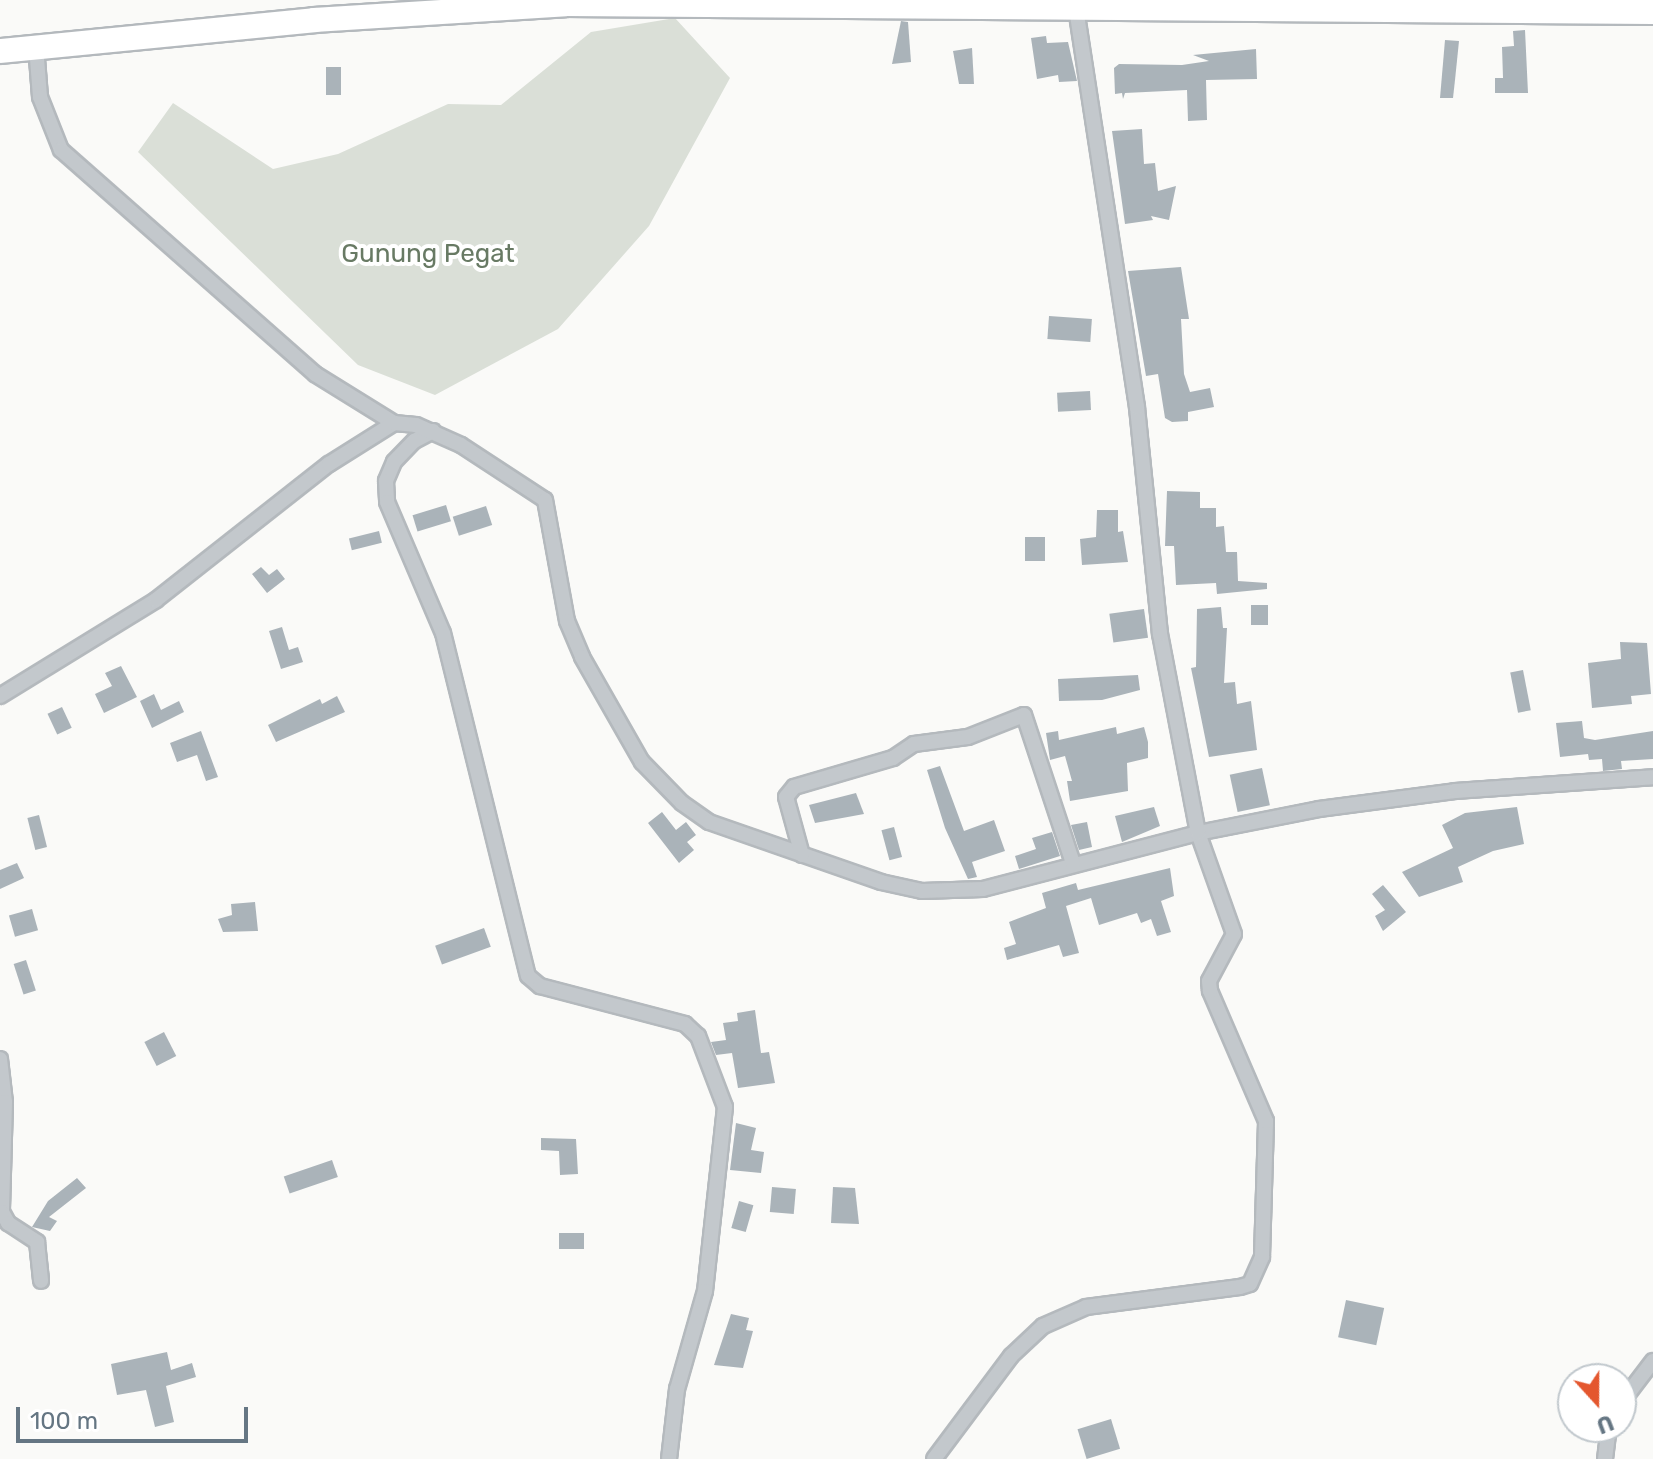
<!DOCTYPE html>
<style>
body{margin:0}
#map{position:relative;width:1653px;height:1459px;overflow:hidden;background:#fafaf8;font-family:Rubik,sans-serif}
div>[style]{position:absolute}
.green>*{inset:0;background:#dadfd7}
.building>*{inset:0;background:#aab3b9;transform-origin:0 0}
.roads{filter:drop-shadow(2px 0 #b4b9bd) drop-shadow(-2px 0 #b4b9bd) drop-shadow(0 2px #b4b9bd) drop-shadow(0 -2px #b4b9bd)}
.minor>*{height:14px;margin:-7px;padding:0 7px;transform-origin:7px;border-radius:7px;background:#c3c8cc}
.trunk>*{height:24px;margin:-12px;padding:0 12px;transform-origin:12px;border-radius:12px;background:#fff}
span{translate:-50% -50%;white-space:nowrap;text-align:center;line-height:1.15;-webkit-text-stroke:8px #fff;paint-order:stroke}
.park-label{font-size:26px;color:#687a64}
.north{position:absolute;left:1557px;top:1363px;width:80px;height:80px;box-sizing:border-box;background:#fff;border:2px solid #c1c8cd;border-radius:50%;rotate:159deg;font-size:22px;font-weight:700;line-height:32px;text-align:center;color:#657683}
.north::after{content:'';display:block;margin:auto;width:28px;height:36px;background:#e4572e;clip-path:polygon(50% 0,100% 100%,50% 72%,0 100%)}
.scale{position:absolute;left:16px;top:1407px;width:232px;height:36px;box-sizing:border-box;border:4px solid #657683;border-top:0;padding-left:10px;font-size:24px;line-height:28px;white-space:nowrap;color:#657683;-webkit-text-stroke:6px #fff;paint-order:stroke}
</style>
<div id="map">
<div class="green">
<i style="clip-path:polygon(675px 18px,730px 78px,649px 226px,558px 329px,435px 395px,358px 365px,138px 152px,173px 103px,273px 169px,338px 154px,448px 104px,501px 105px,591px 32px)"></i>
</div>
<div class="building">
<i style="clip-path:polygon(901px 21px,908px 22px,911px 62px,892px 64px)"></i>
<i style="clip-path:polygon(1525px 30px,1528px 93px,1495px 93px,1495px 78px,1503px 78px,1502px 47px,1514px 46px,1513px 31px)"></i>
<i style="clip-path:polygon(1046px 36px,1047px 43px,1068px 42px,1077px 81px,1059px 82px,1058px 75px,1037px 79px,1031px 38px)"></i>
<i style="clip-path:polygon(1445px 40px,1459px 41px,1455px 80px,1453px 98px,1440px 98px)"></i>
<i style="clip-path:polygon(972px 48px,974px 84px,959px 84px,953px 51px)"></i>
<i style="clip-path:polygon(1256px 49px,1257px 79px,1206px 80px,1207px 120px,1188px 121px,1187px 90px,1125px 93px,1123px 99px,1122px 93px,1115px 94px,1114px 68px,1119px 64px,1182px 65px,1209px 61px,1193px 55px)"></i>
<i style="left:326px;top:67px;width:15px;height:28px"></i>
<i style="clip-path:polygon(1142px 129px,1144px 164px,1155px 163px,1158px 191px,1176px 186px,1169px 220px,1151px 216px,1153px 220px,1125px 224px,1112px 131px)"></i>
<i style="clip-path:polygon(1181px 267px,1189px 319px,1181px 319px,1184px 374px,1190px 392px,1210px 388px,1214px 407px,1188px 412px,1188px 421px,1172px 422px,1165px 418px,1158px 374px,1146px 376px,1128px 271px)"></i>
<i style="left:1049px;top:316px;width:43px;height:23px;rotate:4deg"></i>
<i style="left:1090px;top:391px;width:19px;height:33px;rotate:87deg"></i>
<i style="clip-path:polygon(1167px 491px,1200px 492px,1200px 508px,1216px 508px,1216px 527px,1224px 526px,1226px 552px,1237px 552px,1238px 581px,1267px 583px,1267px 589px,1217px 594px,1216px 583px,1176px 585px,1174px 546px,1165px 546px)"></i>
<i style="left:446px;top:505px;width:17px;height:35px;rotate:73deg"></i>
<i style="left:486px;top:506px;width:20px;height:35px;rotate:72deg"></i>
<i style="clip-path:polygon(1097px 510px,1118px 510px,1118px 532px,1123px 531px,1128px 562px,1082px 565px,1080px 539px,1096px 537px)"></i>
<i style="left:379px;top:531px;width:12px;height:31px;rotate:76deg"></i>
<i style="left:1045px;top:537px;width:24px;height:20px;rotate:90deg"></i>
<i style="clip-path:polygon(261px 567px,269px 575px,277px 569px,285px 579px,267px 593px,252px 574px)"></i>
<i style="left:1251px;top:605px;width:17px;height:20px"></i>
<i style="clip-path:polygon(1221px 607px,1223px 628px,1227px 628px,1224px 683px,1235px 682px,1237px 704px,1251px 701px,1257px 750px,1209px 757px,1191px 668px,1196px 667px,1197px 609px)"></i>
<i style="left:1144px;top:609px;width:29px;height:35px;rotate:82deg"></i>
<i style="clip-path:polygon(282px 627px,289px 650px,298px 647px,303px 662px,281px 669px,269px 631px)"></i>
<i style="clip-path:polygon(1620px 642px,1647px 643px,1651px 694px,1631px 696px,1632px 704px,1592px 708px,1588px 663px,1621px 659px)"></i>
<i style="clip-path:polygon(121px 666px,137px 697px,104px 713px,95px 694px,112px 686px,105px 673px)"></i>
<i style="left:1523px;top:670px;width:41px;height:13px;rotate:79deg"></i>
<i style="clip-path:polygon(1138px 675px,1140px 690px,1102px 700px,1059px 701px,1058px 679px)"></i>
<i style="clip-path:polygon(154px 694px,161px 710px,179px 701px,184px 712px,152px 728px,140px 701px)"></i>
<i style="clip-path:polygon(337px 696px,345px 712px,276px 742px,268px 725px,320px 699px,322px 704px)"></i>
<i style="left:62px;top:707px;width:23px;height:16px;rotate:65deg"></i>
<i style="clip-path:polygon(1582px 721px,1584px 738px,1595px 740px,1653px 731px,1653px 759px,1621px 761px,1622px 769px,1603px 771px,1602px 759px,1589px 760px,1588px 754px,1560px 757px,1556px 723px)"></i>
<i style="clip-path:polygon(1116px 727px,1117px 734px,1144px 727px,1148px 742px,1148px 758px,1127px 763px,1128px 791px,1070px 801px,1067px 781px,1072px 781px,1065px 756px,1050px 760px,1046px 733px,1058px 731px,1059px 740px)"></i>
<i style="clip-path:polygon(201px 731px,218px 777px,206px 781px,197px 755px,177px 762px,170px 743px)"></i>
<i style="clip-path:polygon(940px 766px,964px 831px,994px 820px,1005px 851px,972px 862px,977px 877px,968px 879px,945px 828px,927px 770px)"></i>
<i style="left:1262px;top:768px;width:38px;height:33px;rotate:78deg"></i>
<i style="clip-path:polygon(856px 793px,864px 814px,815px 823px,809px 805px)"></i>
<i style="clip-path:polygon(1154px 807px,1160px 826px,1122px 842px,1115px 816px)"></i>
<i style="clip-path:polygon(1517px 807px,1524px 844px,1493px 851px,1458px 867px,1463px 882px,1419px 897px,1402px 872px,1453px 848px,1442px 825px,1465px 813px)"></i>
<i style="clip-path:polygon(662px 812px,676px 830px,686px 822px,696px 835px,687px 842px,694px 850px,679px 863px,648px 823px)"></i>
<i style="left:39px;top:815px;width:33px;height:12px;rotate:76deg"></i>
<i style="clip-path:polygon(1087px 822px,1092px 847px,1079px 850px,1071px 825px)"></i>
<i style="left:894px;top:827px;width:31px;height:13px;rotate:75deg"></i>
<i style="clip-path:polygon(1052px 832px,1060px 856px,1019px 869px,1015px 856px,1036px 849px,1032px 838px)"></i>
<i style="clip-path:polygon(17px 863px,24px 878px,0 889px,0 870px)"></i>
<i style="clip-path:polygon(1170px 868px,1174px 896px,1161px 901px,1171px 932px,1157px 936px,1151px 919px,1141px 923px,1137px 913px,1099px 925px,1091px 898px,1066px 906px,1079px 953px,1063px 957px,1059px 945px,1007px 960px,1004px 948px,1016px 944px,1009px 922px,1046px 908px,1042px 893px,1076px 883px,1078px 890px)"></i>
<i style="clip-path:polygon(1383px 885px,1406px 912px,1383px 931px,1375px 916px,1385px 910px,1372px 894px)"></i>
<i style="clip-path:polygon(255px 902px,258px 931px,223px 932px,218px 919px,232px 915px,231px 904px)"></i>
<i style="left:32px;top:909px;width:22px;height:24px;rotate:74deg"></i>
<i style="left:484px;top:928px;width:20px;height:52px;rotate:70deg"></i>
<i style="left:26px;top:960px;width:32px;height:13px;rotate:72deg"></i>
<i style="clip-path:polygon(755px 1010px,761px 1053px,769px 1052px,775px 1083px,738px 1088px,732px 1053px,716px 1055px,711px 1042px,726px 1040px,723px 1023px,738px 1021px,737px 1013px)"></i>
<i style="left:164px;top:1032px;width:27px;height:22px;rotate:63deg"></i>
<i style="clip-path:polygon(736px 1123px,756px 1128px,751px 1150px,764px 1152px,761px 1173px,730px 1170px)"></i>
<i style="clip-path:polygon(541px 1138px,576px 1139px,578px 1174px,560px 1175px,559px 1151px,541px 1150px)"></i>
<i style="left:332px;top:1160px;width:18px;height:51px;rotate:71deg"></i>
<i style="clip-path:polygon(77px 1178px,86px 1188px,49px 1217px,57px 1221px,50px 1231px,32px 1227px,48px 1201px)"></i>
<i style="left:772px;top:1187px;width:24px;height:25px;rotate:5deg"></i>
<i style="clip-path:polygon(833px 1187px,855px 1188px,859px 1224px,831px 1223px)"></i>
<i style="left:739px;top:1201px;width:15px;height:28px;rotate:16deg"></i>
<i style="left:559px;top:1233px;width:25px;height:16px"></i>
<i style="left:1346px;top:1300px;width:39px;height:38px;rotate:12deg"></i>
<i style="clip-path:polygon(731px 1314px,749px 1318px,746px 1330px,753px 1331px,743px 1368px,714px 1365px)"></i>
<i style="clip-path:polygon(167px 1352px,171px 1370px,192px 1363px,196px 1377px,166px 1386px,174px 1422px,155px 1427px,146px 1390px,117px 1395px,111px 1364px)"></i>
<i style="left:1111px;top:1419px;width:31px;height:35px;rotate:73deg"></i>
</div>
<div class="roads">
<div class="minor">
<i style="left:36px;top:46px;width:51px;rotate:85.5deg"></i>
<i style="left:40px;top:97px;width:57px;rotate:68.4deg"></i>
<i style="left:61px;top:150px;width:339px;rotate:41.4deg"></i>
<i style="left:315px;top:374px;width:93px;rotate:31.8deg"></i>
<i style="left:433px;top:431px;width:21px;rotate:152deg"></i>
<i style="left:414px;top:441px;width:29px;rotate:134deg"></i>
<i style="left:394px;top:462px;width:21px;rotate:113deg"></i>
<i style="left:386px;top:481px;width:21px;rotate:87deg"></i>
<i style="left:387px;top:502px;width:142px;rotate:66.9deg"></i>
<i style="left:443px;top:633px;width:353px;rotate:76.1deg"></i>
<i style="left:528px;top:976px;width:16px;rotate:40deg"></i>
<i style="left:540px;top:986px;width:150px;rotate:14.7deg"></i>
<i style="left:685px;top:1024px;width:18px;rotate:43deg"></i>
<i style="left:698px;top:1036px;width:76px;rotate:69.2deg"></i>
<i style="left:725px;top:1107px;width:185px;rotate:96.2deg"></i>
<i style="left:705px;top:1291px;width:102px;rotate:105.9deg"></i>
<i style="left:677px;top:1389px;width:70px;rotate:96.5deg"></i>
<i style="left:0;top:696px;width:183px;rotate:-31.6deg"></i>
<i style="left:156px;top:600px;width:220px;rotate:-38.2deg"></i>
<i style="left:329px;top:464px;width:77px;rotate:-32.2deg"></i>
<i style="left:394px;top:423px;width:22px;rotate:5deg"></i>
<i style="left:416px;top:425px;width:49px;rotate:24deg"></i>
<i style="left:461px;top:445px;width:100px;rotate:33.2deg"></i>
<i style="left:545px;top:500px;width:123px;rotate:79.7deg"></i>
<i style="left:567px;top:621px;width:39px;rotate:67deg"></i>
<i style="left:582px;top:657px;width:121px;rotate:60.3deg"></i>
<i style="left:642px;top:762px;width:57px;rotate:45.7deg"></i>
<i style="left:682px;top:803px;width:33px;rotate:35deg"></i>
<i style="left:709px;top:822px;width:182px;rotate:19.2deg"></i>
<i style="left:881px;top:882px;width:42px;rotate:12.4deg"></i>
<i style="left:922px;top:891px;width:61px;rotate:-1.9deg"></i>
<i style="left:983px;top:889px;width:222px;rotate:-14.6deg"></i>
<i style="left:1198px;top:833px;width:123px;rotate:-11.2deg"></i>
<i style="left:1319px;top:809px;width:137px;rotate:-7.5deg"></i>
<i style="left:1455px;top:791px;width:198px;rotate:-4deg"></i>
<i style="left:802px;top:855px;width:60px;rotate:-105.4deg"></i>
<i style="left:786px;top:797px;width:13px;rotate:-51deg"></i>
<i style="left:794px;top:787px;width:103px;rotate:-16.3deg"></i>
<i style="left:893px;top:758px;width:25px;rotate:-34deg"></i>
<i style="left:914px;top:744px;width:54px;rotate:-7.4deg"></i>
<i style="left:968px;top:737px;width:60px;rotate:-21.4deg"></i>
<i style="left:1024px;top:715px;width:156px;rotate:71.7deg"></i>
<i style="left:0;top:1059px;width:43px;rotate:83.4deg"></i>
<i style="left:5px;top:1102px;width:110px;rotate:91.6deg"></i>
<i style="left:2px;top:1212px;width:13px;rotate:61deg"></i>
<i style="left:8px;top:1223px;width:35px;rotate:33deg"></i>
<i style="left:37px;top:1242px;width:39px;rotate:84deg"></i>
<i style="left:1621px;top:1403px;width:53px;rotate:-52.7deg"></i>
<i style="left:934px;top:1459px;width:129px;rotate:-53.2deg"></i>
<i style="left:1011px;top:1356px;width:44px;rotate:-43.2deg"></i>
<i style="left:1043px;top:1326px;width:47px;rotate:-23.8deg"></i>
<i style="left:1086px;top:1307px;width:155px;rotate:-7.4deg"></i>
<i style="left:1240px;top:1287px;width:10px;rotate:-17deg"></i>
<i style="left:1250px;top:1284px;width:30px;rotate:-66deg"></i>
<i style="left:1262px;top:1257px;width:136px;rotate:-88.3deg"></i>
<i style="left:1266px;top:1121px;width:142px;rotate:-113.3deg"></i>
<i style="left:1210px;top:991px;width:10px;rotate:-96deg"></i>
<i style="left:1209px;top:981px;width:53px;rotate:-62deg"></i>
<i style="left:1234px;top:934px;width:107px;rotate:-109.6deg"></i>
<i style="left:1198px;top:833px;width:203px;rotate:-100.8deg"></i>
<i style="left:1160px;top:634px;width:228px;rotate:-95.8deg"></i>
<i style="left:1137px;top:407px;width:403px;rotate:-98.7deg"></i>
<i style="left:1605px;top:1459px;width:32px;rotate:-83deg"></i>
</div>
<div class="trunk">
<i style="left:0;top:51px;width:316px;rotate:-5.6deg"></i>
<i style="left:314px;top:20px;width:252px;rotate:-3.6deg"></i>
<i style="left:565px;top:4px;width:1088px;rotate:0.42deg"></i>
</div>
</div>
<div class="park-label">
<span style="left:428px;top:254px">Gunung Pegat</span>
</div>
<div class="north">U</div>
<div class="scale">100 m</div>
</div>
